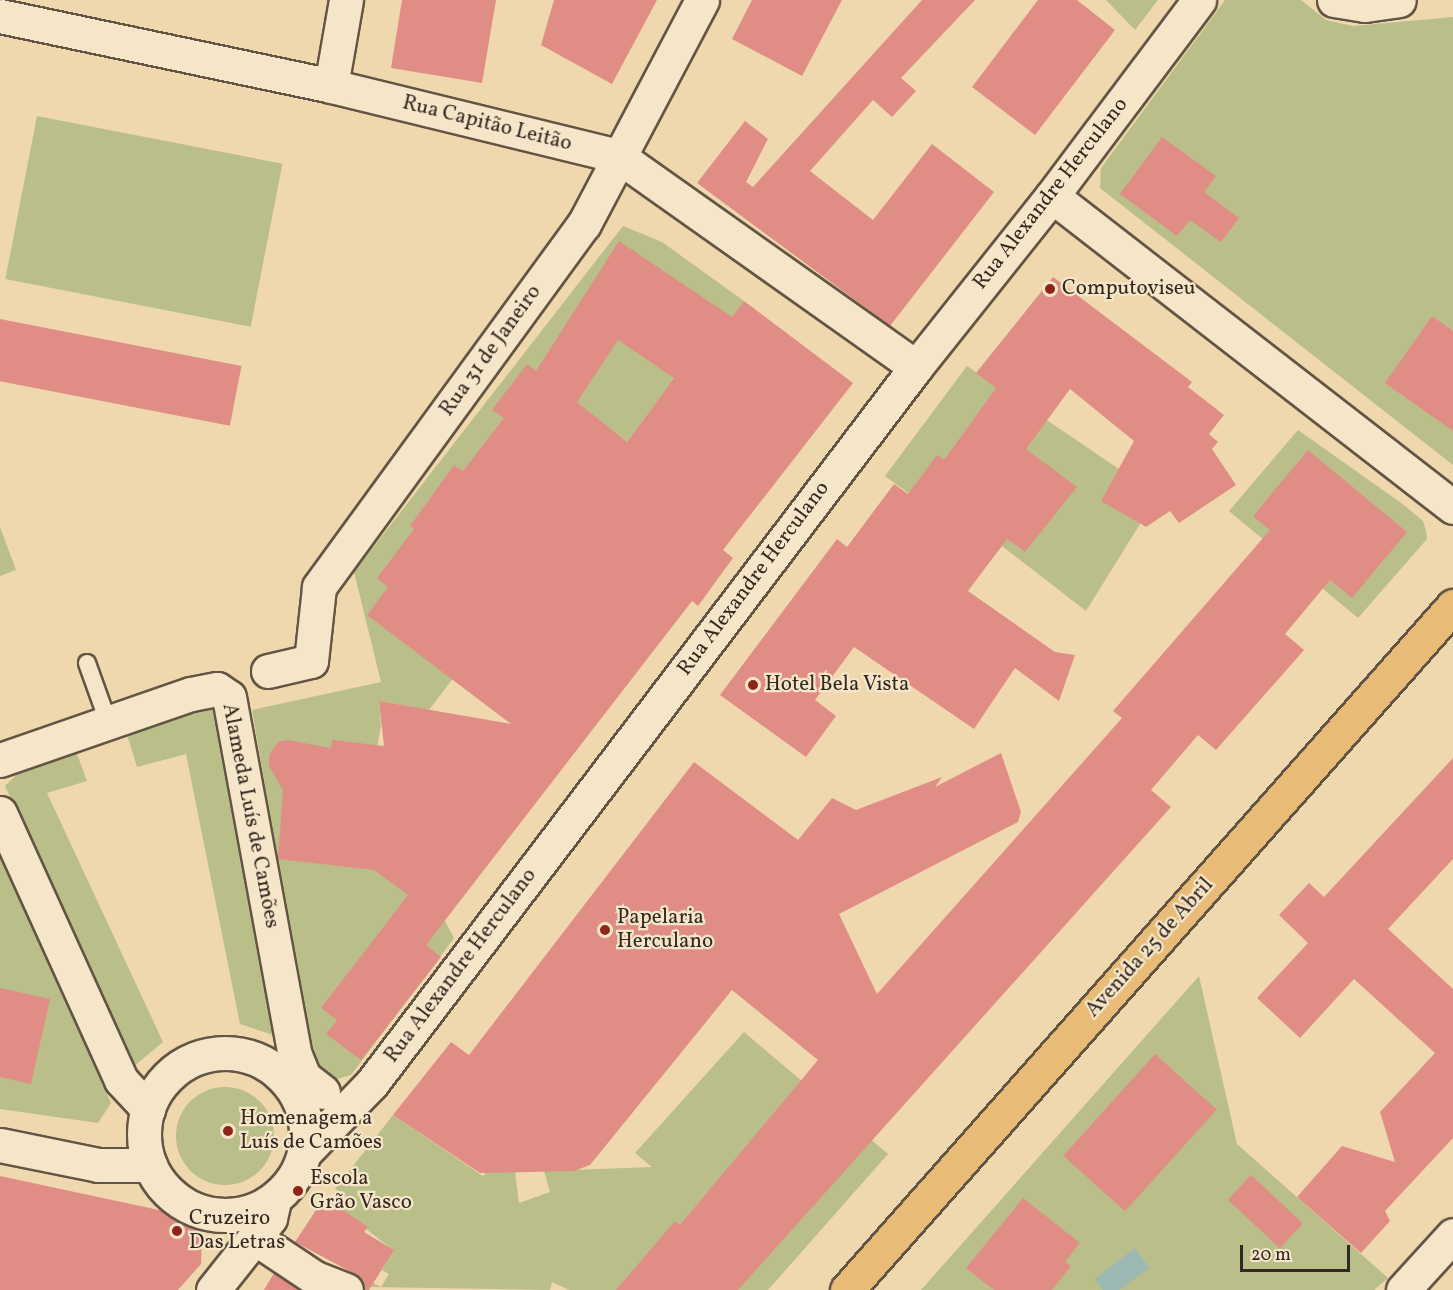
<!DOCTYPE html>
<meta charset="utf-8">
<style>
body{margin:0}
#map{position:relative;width:1453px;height:1290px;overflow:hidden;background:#efd8ad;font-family:Vollkorn,serif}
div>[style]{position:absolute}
.green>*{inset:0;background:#babe89;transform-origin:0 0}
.round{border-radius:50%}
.water>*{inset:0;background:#9cb8b2}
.building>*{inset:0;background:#e08e85;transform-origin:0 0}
.roads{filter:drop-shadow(2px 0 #635544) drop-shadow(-2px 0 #635544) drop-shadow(0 2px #635544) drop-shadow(0 -2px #635544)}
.lane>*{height:16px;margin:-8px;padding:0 8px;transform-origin:8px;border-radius:8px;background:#f5e6ca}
.street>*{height:33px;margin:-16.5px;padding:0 16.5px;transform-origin:16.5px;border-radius:16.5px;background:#f5e6ca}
.street>.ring{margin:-16.5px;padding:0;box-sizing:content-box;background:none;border:33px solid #f5e6ca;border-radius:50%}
.secondary>*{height:33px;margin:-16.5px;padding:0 16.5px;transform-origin:16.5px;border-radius:16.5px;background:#f5e6ca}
.primary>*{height:33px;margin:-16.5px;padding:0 16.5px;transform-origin:16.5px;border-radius:16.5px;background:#e8bc76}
.dots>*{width:16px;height:16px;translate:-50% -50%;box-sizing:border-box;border:3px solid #f5e6ca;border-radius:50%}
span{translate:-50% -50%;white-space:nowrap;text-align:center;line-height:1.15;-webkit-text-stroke:4.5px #f5e6ca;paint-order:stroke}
.street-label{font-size:21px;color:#342921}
.poi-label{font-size:21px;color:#342921}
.left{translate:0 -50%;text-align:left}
.scale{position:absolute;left:1240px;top:1245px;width:110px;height:27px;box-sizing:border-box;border:3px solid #342921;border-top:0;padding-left:8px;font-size:18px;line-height:21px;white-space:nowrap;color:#342921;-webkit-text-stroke:4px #f5e6ca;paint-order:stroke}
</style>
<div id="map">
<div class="green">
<i style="clip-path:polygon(1106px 0,1158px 0,1135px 30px)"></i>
<i style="clip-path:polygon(1225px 0,1301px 0,1326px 20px,1353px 26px,1453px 17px,1453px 465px,1100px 188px,1101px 168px)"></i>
<i style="left:37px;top:116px;width:250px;height:166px;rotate:11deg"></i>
<i style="clip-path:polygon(623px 226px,662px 242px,744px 301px,716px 338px,707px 333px,627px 442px,610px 429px,503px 612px,429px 710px,379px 701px,381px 725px,358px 858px,445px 921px,454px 938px,351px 1075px,334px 1080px,323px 1075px,306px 1026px,252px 710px,381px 682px,354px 572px)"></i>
<i style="clip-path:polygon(967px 366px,1119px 469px,1140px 524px,1086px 611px,1002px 546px,994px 556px,885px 476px)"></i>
<i style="clip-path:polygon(1298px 430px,1404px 505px,1423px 521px,1426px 531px,1427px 539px,1358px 618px,1229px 511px)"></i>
<i style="clip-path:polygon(0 527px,16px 570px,0 576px)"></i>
<i style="clip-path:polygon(208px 706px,219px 711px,279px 1037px,240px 1024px,186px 754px,137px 767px,125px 728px)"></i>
<i style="clip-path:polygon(74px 746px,87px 781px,47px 793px,163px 1042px,134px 1066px,5px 786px,27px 765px)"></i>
<i style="clip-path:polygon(0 854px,111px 1103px,98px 1123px,0 1109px)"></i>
<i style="clip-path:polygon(1199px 976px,1237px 1144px,1388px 1278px,1374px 1290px,921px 1290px)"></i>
<i style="clip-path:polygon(744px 1032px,888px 1154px,768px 1290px,569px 1290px,552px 1282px,550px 1290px,371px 1287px,373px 1283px,381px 1287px,389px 1274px,382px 1270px,393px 1250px,343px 1211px,350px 1199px,335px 1189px,393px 1115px,483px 1176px,511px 1140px,519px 1203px,550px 1192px,544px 1171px,652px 1167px,635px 1153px)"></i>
<i class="round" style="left:176px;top:1087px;width:98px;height:98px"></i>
</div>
<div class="water">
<i style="clip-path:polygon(1135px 1248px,1149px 1268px,1119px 1290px,1103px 1290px,1095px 1279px)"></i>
</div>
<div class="building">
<i style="clip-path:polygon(402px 0,496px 0,482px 83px,391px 68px)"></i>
<i style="clip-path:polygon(554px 0,657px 0,612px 84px,541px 45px)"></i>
<i style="clip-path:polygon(752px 0,842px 0,802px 76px,732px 39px)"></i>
<i style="clip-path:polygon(922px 0,975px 0,901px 78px,916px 91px,892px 117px,873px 100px,810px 171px,873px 220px,932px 144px,994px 192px,890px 326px,697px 183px,745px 121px,768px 139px,746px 182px,753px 187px)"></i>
<i style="clip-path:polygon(1038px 0,1077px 0,1115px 30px,1035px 135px,972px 87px)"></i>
<i style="clip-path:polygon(1162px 137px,1216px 176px,1204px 192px,1239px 218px,1221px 242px,1190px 220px,1177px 236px,1120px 194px)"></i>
<i style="clip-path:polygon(evenodd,619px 241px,732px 317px,744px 301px,853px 383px,723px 550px,733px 558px,698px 606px,692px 601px,426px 945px,441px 957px,361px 1060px,326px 1034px,337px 1020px,321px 1008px,408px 895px,374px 870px,278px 859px,283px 790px,269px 766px,269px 755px,278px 742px,287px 740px,331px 748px,332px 740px,384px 746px,379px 701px,511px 724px,367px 615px,388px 587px,377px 578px,414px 529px,410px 526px,454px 465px,463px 471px,504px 418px,492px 410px,527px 364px,536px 371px,619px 241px,618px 340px,674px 378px,627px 442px,577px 402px,618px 340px)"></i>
<i style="clip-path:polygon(1053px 277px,1192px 382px,1188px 387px,1224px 415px,1209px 434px,1218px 442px,1212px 449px,1236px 485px,1179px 523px,1170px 511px,1146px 527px,1101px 501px,1134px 441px,1070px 389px,1026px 449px,1077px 487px,1025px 552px,1007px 539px,968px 591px,1055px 652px,1075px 655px,1059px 701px,1015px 668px,974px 729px,854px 647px,815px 700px,836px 716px,806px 757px,720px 695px,837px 539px,847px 547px,894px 484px,908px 494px,937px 455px,944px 460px,996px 388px,976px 373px)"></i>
<i style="clip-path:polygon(1432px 316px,1453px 331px,1453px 431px,1385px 383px)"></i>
<i style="left:0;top:319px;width:246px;height:61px;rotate:11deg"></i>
<i style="clip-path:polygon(1308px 450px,1407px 532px,1352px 598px,1330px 580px,1285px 634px,1304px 650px,1216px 750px,1198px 735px,1151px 790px,1171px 807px,738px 1290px,616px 1290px,675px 1221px,680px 1225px,818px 1060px,732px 990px,590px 1165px,574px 1171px,480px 1173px,393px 1115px,451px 1042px,469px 1055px,694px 762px,798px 840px,832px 798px,856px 810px,942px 777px,935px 787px,1001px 753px,1021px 812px,1018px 822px,839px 914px,877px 994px,1122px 718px,1113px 711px,1270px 530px,1253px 516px)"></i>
<i style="clip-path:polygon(1453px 758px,1453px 859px,1388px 929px,1453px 989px,1453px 1138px,1385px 1211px,1390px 1221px,1361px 1253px,1297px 1197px,1342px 1146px,1395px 1162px,1380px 1112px,1435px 1053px,1354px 979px,1300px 1038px,1257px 998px,1308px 943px,1279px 915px,1309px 883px,1324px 897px)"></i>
<i style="clip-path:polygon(0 988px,50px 999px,31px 1084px,0 1077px)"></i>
<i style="left:1155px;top:1054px;width:83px;height:137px;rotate:42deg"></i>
<i style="left:1251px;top:1175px;width:71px;height:34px;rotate:43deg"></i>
<i style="clip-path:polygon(0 1176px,187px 1216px,202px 1232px,201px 1264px,178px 1290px,0 1290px)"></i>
<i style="clip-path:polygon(1023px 1198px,1080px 1243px,1065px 1262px,1071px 1266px,1052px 1290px,994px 1290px,966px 1268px)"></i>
<i style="clip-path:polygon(328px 1200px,368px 1227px,364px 1232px,394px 1250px,369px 1290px,364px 1290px,353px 1273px,295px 1242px,322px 1201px)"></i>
<i style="clip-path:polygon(274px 1273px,299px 1290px,264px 1290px)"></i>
</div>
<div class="roads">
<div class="lane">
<i style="left:87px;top:663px;width:59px;rotate:70.3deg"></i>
</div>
<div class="street">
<i style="left:1334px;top:0;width:31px;rotate:9deg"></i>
<i style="left:1365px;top:5px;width:34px;rotate:-8deg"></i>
<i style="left:0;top:16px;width:338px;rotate:11.9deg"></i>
<i style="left:331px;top:86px;width:295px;rotate:13.7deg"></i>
<i style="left:618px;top:156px;width:365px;rotate:35.3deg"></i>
<i style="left:331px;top:86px;width:87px;rotate:-80.1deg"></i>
<i style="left:1052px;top:196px;width:245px;rotate:-53.1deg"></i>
<i style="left:268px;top:671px;width:44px;rotate:-13.1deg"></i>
<i style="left:311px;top:661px;width:74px;rotate:-83.8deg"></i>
<i style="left:319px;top:587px;width:449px;rotate:-53.9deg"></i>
<i style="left:584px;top:224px;width:253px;rotate:-62.2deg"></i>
<i style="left:0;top:760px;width:202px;rotate:-19.1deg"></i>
<i style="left:191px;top:694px;width:26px;rotate:-11deg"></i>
<i style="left:217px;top:689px;width:14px;rotate:34deg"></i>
<i style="left:229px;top:697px;width:364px;rotate:79.6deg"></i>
<i style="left:295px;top:1055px;width:24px;rotate:68deg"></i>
<i style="left:304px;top:1077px;width:24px;rotate:38deg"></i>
<i style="left:0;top:813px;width:293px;rotate:65.6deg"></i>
<i style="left:121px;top:1080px;width:40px;rotate:47deg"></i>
<i class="ring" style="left:144px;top:1053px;width:129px;height:129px"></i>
<i style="left:0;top:1145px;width:100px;rotate:11.5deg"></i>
<i style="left:98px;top:1165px;width:52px"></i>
<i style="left:255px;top:1238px;width:72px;rotate:33.7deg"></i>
<i style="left:315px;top:1278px;width:33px;rotate:21deg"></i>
<i style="left:1403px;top:1290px;width:74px;rotate:-47.7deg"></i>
</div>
<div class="secondary">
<i style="left:304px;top:1153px;width:98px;rotate:-45.8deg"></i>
<i style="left:372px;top:1083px;width:899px;rotate:-52.77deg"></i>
<i style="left:916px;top:367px;width:218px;rotate:-51.5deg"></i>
<i style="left:1052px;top:196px;width:507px;rotate:37.8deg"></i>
<i style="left:213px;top:1290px;width:92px;rotate:-51.6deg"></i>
<i style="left:270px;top:1218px;width:18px;rotate:-77deg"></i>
</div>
<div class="primary">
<i style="left:847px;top:1290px;width:914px;rotate:-48.46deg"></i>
</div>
</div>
<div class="dots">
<i style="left:1050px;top:289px;background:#8f2418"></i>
<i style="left:753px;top:685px;background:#8f2418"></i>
<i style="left:605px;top:930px;background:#8f2418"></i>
<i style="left:228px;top:1131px;background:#8f2418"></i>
<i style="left:298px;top:1191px;background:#8f2418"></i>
<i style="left:177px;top:1231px;background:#8f2418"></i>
</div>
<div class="street-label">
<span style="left:487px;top:124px;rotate:14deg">Rua Capitão Leitão</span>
<span style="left:1051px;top:194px;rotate:-52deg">Rua Alexandre Herculano</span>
<span style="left:491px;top:351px;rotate:-54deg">Rua 31 de Janeiro</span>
<span style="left:754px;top:579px;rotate:-53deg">Rua Alexandre Herculano</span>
<span style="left:250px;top:816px;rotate:79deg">Alameda Luís de Camões</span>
<span style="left:1150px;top:948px;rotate:-48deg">Avenida 25 de Abril</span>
<span style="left:461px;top:966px;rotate:-53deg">Rua Alexandre Herculano</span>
</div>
<div class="poi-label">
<span class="left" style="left:1062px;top:289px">Computoviseu</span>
<span class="left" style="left:765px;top:685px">Hotel Bela Vista</span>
<span class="left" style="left:617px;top:930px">Papelaria<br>Herculano</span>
<span class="left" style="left:240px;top:1131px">Homenagem a<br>Luís de Camões</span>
<span class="left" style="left:310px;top:1191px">Escola<br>Grão Vasco</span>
<span class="left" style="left:189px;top:1231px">Cruzeiro<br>Das Letras</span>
</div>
<div class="scale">20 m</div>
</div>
